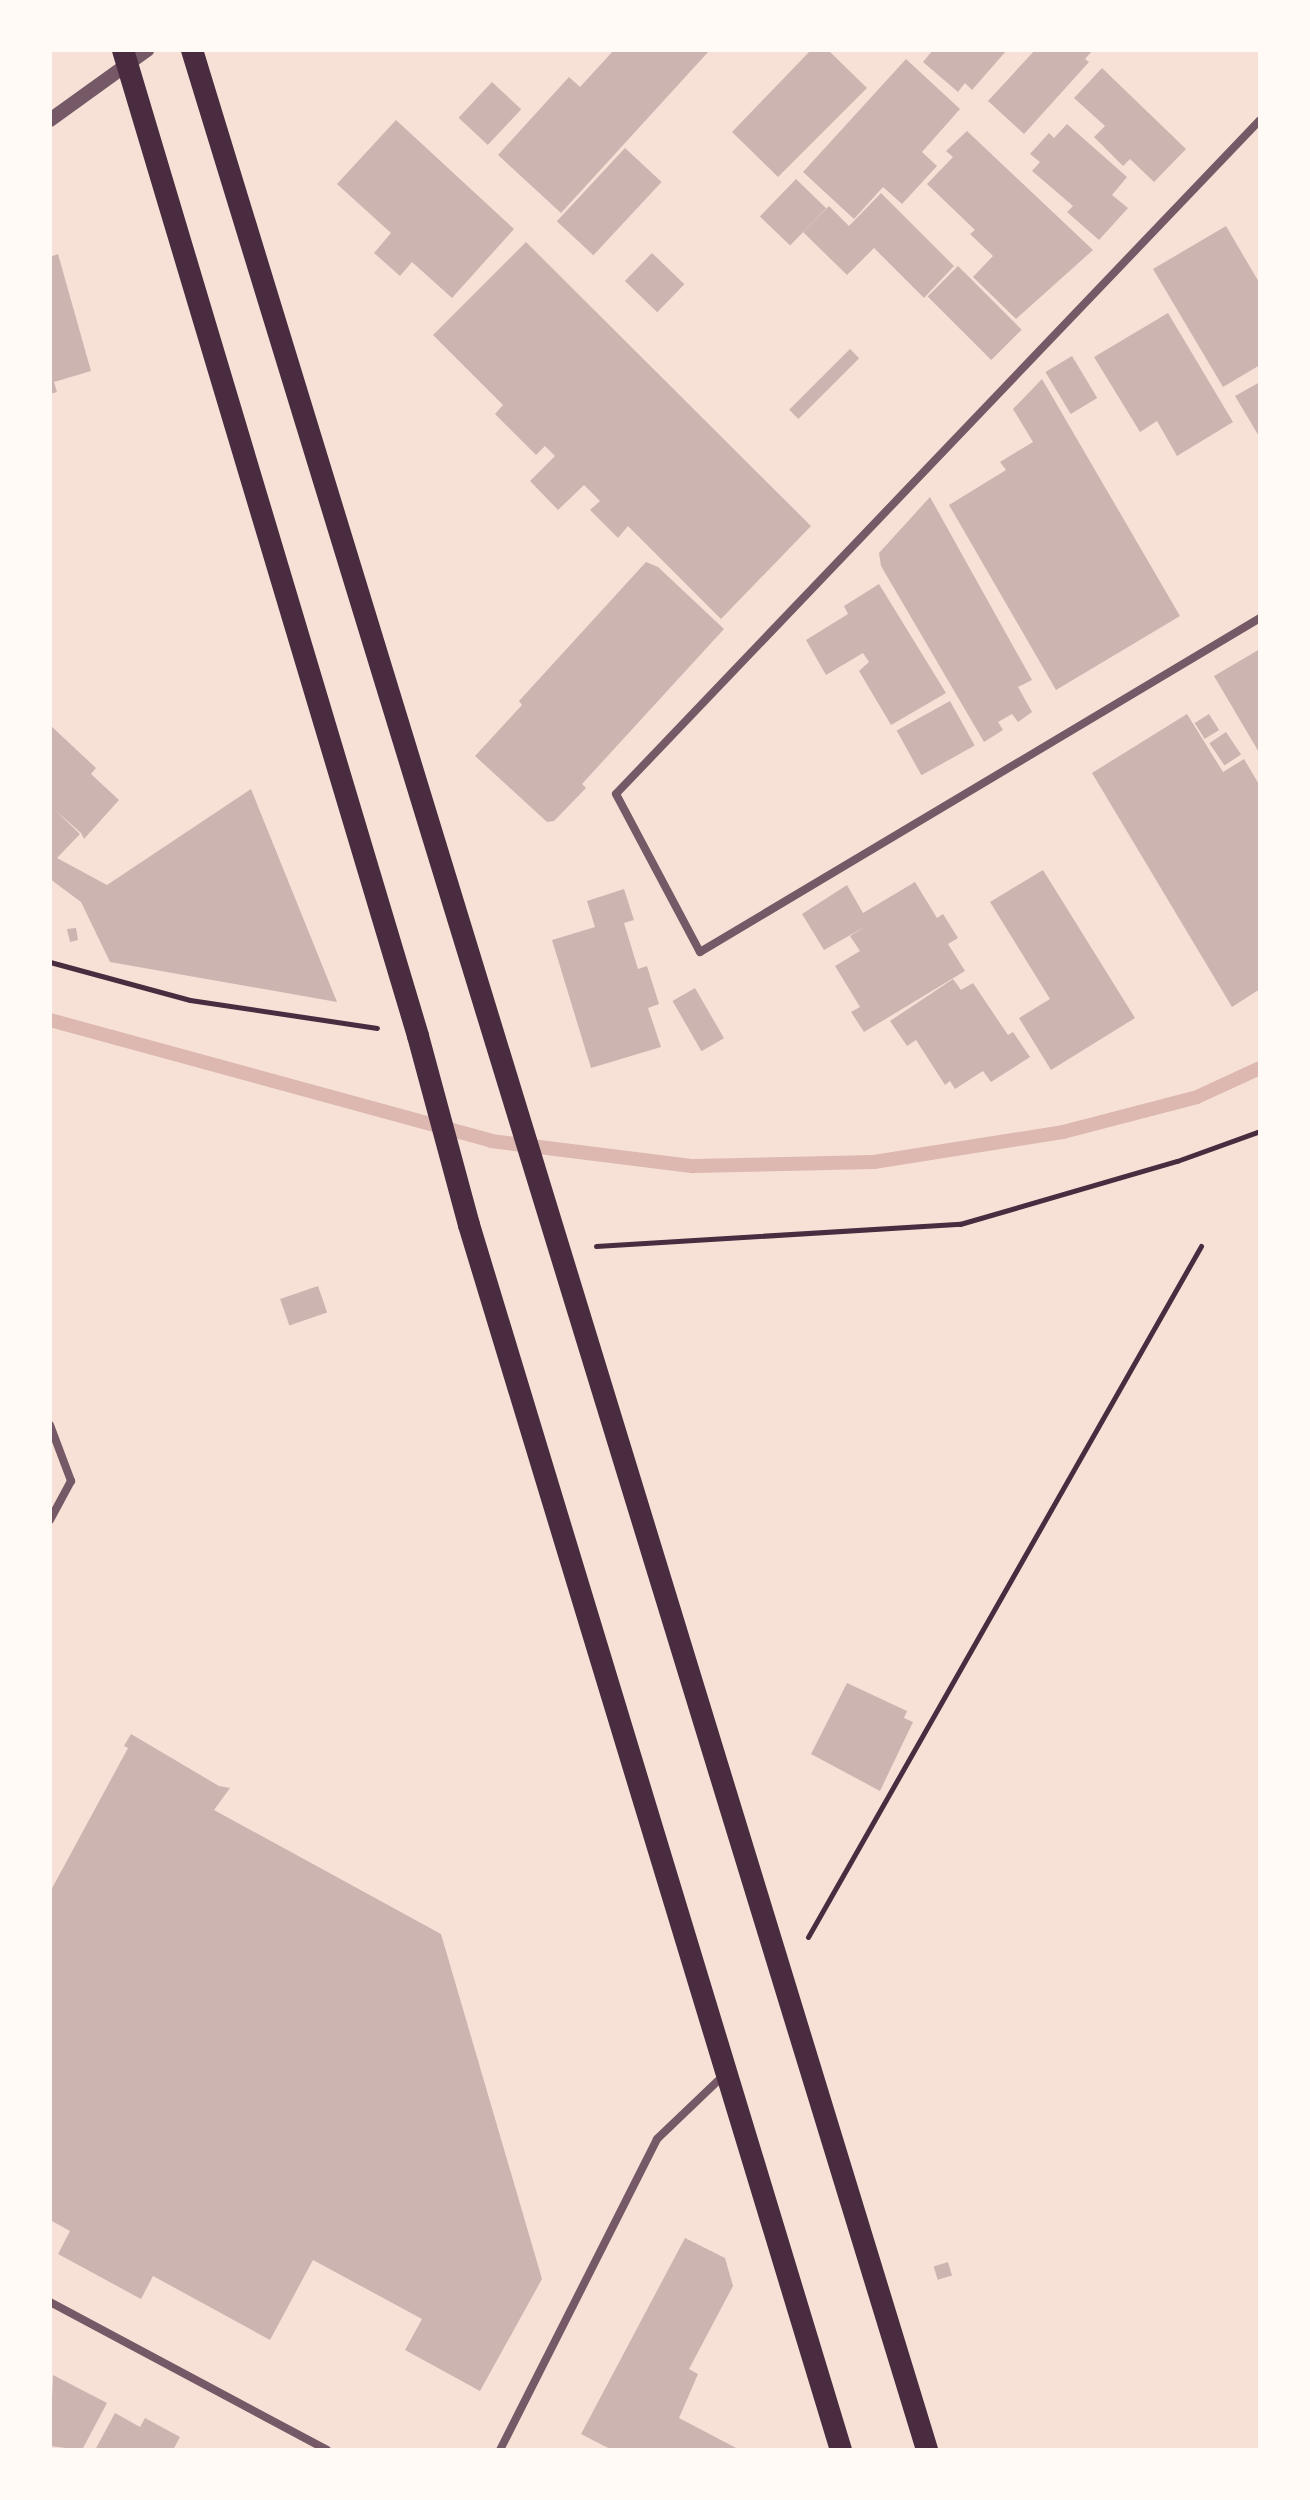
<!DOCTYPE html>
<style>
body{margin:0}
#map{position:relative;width:1310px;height:2500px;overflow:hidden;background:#f7e1d7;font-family:"Varela Round",sans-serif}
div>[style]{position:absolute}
.stream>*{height:14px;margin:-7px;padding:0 7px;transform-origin:7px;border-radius:7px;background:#dcb8b0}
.building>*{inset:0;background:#ccb4b1;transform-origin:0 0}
.path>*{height:5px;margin:-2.5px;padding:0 2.5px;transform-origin:2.5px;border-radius:2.5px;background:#4a2c40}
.minor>*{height:8px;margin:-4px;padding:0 4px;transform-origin:4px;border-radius:4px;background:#755966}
.tertiary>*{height:14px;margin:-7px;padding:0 7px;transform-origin:7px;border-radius:7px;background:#755966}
.trunk>*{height:22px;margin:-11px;padding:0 11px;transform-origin:11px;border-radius:11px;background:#4a2c40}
span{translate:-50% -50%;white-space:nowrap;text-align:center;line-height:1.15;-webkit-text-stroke:8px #fffaf5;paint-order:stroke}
.frame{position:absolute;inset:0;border:52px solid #fffaf5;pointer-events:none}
</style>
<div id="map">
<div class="stream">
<i style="left:50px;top:1020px;width:457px;rotate:15.3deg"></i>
<i style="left:491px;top:1141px;width:204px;rotate:7.1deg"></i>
<i style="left:693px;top:1166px;width:181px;rotate:-1.3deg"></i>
<i style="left:874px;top:1162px;width:191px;rotate:-9deg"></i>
<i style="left:1063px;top:1132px;width:138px;rotate:-14.6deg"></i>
<i style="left:1197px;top:1097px;width:69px;rotate:-24.7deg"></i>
</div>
<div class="building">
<i style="clip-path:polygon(614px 50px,710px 50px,561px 213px,498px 155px,569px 77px,580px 87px)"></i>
<i style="clip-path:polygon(811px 50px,828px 50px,867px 88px,778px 177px,732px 132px)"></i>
<i style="clip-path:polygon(933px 50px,1007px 50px,972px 90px,965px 83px,958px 92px,923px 62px)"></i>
<i style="clip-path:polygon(1035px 50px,1093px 50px,1085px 59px,1089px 62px,1024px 134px,988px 101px)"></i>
<i style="clip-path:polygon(906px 59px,960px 109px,922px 152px,937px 166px,902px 204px,883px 187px,854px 219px,803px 172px)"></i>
<i style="clip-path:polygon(1102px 68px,1186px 149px,1154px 182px,1130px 159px,1123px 166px,1094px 137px,1105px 126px,1074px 98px)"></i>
<i style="left:492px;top:82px;width:40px;height:49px;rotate:43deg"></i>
<i style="clip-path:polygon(396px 120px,514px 229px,452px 298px,412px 262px,400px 276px,374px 253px,391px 233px,337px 184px)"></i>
<i style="clip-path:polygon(1067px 124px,1127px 177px,1112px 195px,1128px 208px,1099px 240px,1067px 212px,1073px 206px,1032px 171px,1040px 162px,1030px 154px,1049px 133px,1054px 138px)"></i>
<i style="clip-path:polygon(967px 131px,1093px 250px,1016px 319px,973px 277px,993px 256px,970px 234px,975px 230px,927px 184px,953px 157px,946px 151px)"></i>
<i style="left:625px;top:148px;width:50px;height:100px;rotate:43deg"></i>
<i style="left:796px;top:179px;width:42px;height:52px;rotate:44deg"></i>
<i style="clip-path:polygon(881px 193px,954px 266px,924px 298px,874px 248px,847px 275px,803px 232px,829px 206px,849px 226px)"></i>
<i style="clip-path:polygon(1226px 226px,1260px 284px,1260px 365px,1223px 387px,1153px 269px)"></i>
<i style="clip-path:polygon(526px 242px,811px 526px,721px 619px,628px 526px,618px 538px,590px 510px,600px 501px,584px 485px,558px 510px,530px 481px,555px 456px,545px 446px,536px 455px,495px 414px,503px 405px,433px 335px)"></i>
<i style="left:652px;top:253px;width:45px;height:39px;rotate:44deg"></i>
<i style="clip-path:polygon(58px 254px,91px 371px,54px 382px,57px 392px,50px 394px,50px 257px)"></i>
<i style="left:958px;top:266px;width:90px;height:43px;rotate:45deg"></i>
<i style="clip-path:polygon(1168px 313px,1233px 422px,1177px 456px,1157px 421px,1140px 432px,1094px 357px)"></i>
<i style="left:850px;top:349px;width:13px;height:86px;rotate:45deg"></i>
<i style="left:1072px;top:356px;width:49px;height:31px;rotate:59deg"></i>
<i style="clip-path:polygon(1042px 379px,1180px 616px,1056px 690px,949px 505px,1006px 470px,1000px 462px,1033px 442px,1013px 409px)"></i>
<i style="clip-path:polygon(1260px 382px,1260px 438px,1235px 396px)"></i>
<i style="clip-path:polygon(930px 497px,1032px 680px,1018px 687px,1032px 712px,1018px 722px,1012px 714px,998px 722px,1003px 730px,984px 742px,881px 566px,879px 553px)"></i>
<i style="clip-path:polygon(646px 562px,658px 567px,724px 629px,582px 784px,586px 788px,554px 821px,547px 822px,475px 756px,522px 705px,519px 701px)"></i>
<i style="clip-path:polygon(879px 584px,946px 693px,891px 725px,859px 671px,869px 662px,863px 653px,826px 675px,806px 640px,848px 614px,844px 606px)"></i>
<i style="clip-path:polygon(1260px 649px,1260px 754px,1214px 676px)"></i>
<i style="left:950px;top:701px;width:51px;height:61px;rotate:61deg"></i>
<i style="clip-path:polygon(1187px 714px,1223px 772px,1244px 759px,1260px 786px,1260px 989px,1232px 1007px,1092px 773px)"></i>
<i style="left:1209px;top:714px;width:19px;height:17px;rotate:58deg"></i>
<i style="clip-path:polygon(50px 725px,96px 768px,91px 774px,119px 800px,84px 839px,81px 833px,54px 809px,80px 834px,57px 858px,107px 885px,251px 789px,337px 1002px,110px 962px,81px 902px,50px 879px)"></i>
<i style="left:1226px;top:732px;width:27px;height:20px;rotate:56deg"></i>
<i style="clip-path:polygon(1043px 870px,1135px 1018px,1051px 1070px,1019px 1018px,1050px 999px,990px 902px)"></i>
<i style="clip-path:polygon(915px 882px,937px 918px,943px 914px,958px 938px,948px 944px,965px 971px,864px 1032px,851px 1012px,860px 1007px,835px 966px,860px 951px,850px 936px,866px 926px,824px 950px,802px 914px,847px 885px,863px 913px)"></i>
<i style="clip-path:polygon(624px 889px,634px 920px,624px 923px,638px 969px,647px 966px,659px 1004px,648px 1008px,661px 1047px,591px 1068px,552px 940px,595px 927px,587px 901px)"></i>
<i style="clip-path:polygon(76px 928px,78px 940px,70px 942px,67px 929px)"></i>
<i style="clip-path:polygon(953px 979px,961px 990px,973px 983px,1008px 1035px,1013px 1032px,1030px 1057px,991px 1082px,983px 1071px,955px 1089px,950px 1081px,945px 1085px,916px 1040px,907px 1046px,890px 1021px)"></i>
<i style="left:695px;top:988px;width:58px;height:26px;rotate:60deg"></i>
<i style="left:318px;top:1286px;width:28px;height:40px;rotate:71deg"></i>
<i style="clip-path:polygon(847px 1683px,907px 1711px,904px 1718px,913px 1722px,880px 1791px,811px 1754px)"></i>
<i style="clip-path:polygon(131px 1734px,219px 1786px,230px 1788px,214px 1810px,441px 1934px,542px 2279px,480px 2391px,405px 2350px,422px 2319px,313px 2260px,270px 2340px,153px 2276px,141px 2299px,58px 2254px,70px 2231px,50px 2220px,50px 1892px,128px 1748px,124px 1746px)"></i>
<i style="clip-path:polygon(685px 2238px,725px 2258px,733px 2286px,689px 2369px,698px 2374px,679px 2418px,740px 2450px,612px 2450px,581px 2434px)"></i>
<i style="left:948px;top:2262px;width:14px;height:15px;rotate:73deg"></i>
<i style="clip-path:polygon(53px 2375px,107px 2403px,82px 2450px,50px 2446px)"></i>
<i style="clip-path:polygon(115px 2413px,140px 2427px,145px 2418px,180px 2437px,173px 2450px,95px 2450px)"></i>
</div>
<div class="path">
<i style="left:50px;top:962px;width:145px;rotate:15.2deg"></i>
<i style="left:190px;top:1000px;width:189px;rotate:8.5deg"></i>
<i style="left:596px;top:1246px;width:365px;rotate:-3.5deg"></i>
<i style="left:960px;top:1224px;width:226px;rotate:-16.2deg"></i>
<i style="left:1177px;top:1161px;width:88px;rotate:-19.9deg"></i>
<i style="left:808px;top:1937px;width:795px;rotate:-60.37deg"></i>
</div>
<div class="minor">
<i style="left:1260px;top:120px;width:932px;rotate:133.7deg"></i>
<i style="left:616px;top:794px;width:179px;rotate:62deg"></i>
<i style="left:700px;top:952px;width:652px;rotate:-30.81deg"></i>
<i style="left:50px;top:1425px;width:60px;rotate:69.4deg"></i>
<i style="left:71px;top:1481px;width:44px;rotate:118.3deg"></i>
<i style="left:50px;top:2302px;width:314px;rotate:28.1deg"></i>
<i style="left:500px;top:2450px;width:348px;rotate:-63.2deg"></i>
<i style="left:657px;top:2139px;width:91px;rotate:-43.7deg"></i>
</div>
<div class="tertiary">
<i style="left:50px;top:120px;width:120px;rotate:-35.8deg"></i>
</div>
<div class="trunk">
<i style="left:123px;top:50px;width:1029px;rotate:73.34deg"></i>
<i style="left:418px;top:1036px;width:196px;rotate:74.9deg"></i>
<i style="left:469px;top:1225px;width:1280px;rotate:73.11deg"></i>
<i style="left:192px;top:50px;width:2510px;rotate:72.97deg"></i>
</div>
<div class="frame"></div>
</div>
